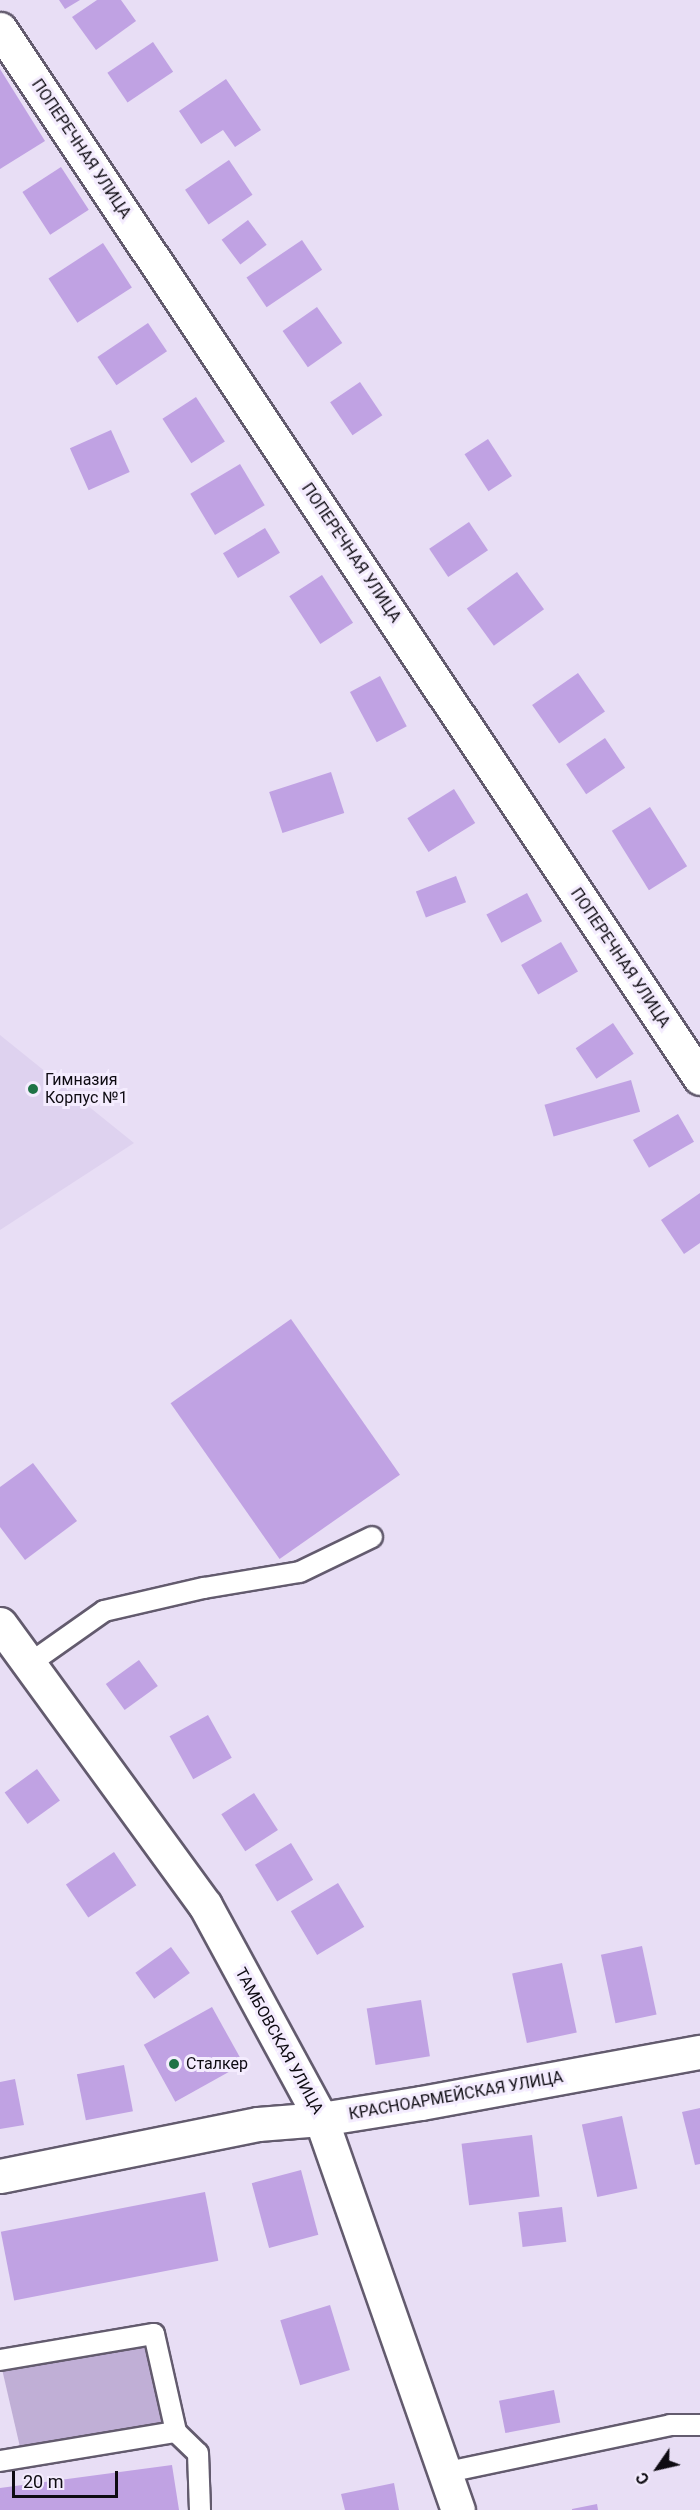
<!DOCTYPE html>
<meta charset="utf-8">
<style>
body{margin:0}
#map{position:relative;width:700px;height:2510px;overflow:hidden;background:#e8def5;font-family:Roboto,sans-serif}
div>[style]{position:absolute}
.built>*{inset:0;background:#ded2ef}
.green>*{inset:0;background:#c0afd6;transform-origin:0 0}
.building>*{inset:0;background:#c0a2e3;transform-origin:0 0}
.roads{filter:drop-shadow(2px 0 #635b6e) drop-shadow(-2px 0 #635b6e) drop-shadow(0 2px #635b6e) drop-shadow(0 -2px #635b6e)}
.service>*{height:20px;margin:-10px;padding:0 10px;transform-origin:10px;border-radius:10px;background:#fff}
.minor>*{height:33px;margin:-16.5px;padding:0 16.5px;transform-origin:16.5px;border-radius:16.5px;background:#fff}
.primary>*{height:33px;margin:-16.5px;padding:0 16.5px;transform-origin:16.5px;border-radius:16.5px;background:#fff}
.dots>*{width:16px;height:16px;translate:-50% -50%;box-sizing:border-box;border:3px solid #f4ecfe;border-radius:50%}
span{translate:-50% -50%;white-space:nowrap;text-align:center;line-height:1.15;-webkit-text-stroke:6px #f4ecfe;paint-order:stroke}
.street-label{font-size:16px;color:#0e0b12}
.poi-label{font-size:16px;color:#0e0b12}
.left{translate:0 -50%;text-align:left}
.north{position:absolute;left:628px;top:2438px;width:60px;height:60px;-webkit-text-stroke:4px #f4ecfe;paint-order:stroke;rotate:236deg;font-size:16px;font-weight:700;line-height:24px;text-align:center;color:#0e0b12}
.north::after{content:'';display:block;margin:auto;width:21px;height:27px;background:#0e0b12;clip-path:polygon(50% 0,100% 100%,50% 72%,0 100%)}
.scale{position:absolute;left:12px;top:2471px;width:106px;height:27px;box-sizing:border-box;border:3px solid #0e0b12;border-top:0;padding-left:8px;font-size:18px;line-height:21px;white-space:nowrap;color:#0e0b12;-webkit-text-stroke:4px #f4ecfe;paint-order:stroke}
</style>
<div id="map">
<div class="built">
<i style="clip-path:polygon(0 1035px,134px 1143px,0 1230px)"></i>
</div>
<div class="green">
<i style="left:154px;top:2334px;width:100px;height:156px;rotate:77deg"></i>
</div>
<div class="building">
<i style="clip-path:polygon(59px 0,80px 0,65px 9px)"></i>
<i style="clip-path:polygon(97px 0,121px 0,136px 21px,96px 50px,72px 17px)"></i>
<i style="left:153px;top:42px;width:36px;height:55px;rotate:56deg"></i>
<i style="clip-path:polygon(0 69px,45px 141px,0 169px)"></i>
<i style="clip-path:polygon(226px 79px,261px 130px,235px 147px,223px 130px,201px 144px,179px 111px)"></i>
<i style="left:229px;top:160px;width:42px;height:53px;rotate:56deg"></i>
<i style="left:61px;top:167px;width:51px;height:46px;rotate:57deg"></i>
<i style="left:248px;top:220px;width:31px;height:33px;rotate:53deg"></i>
<i style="left:302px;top:240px;width:36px;height:67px;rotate:56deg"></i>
<i style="left:103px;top:243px;width:53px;height:65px;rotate:57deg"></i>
<i style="left:317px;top:307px;width:44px;height:42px;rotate:55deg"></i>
<i style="left:148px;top:323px;width:34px;height:61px;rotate:56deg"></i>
<i style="left:360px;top:382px;width:40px;height:36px;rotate:56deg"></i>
<i style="left:196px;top:397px;width:53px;height:40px;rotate:57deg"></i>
<i style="left:111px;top:430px;width:46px;height:45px;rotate:66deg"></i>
<i style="left:488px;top:439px;width:44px;height:28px;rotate:57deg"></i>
<i style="left:240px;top:464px;width:48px;height:58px;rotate:59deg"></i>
<i style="left:469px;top:522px;width:34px;height:48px;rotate:56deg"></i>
<i style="left:265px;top:528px;width:29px;height:49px;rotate:59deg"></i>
<i style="left:517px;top:572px;width:46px;height:62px;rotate:54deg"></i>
<i style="left:322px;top:575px;width:57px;height:39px;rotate:57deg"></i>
<i style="left:578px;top:673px;width:47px;height:56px;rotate:55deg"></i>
<i style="left:380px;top:676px;width:57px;height:34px;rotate:62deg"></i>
<i style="left:605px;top:738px;width:36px;height:47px;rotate:56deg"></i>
<i style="left:331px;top:772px;width:43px;height:65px;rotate:72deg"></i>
<i style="left:454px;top:789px;width:40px;height:55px;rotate:58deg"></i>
<i style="left:650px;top:807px;width:70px;height:45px;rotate:58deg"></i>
<i style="left:456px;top:876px;width:28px;height:43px;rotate:69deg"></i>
<i style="left:527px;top:893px;width:32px;height:46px;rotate:62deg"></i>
<i style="left:561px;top:942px;width:34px;height:46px;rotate:60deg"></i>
<i style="left:613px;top:1023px;width:37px;height:45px;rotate:56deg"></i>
<i style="left:631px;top:1080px;width:33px;height:90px;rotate:74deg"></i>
<i style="left:678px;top:1114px;width:32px;height:52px;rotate:60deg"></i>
<i style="clip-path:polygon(700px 1193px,700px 1243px,684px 1254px,661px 1220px)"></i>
<i style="left:291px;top:1319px;width:190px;height:147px;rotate:55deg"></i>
<i style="clip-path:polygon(33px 1463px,77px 1521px,25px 1560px,0 1527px,0 1487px)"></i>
<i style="left:139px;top:1660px;width:32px;height:41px;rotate:54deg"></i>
<i style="left:208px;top:1715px;width:49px;height:44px;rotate:61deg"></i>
<i style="left:37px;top:1769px;width:39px;height:40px;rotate:54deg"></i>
<i style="left:254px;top:1793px;width:44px;height:39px;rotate:57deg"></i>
<i style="left:291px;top:1843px;width:43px;height:42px;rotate:59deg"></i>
<i style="left:114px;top:1852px;width:40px;height:58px;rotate:56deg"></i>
<i style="left:338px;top:1883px;width:51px;height:55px;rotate:59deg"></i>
<i style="left:642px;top:1946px;width:70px;height:42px;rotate:78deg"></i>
<i style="left:171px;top:1947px;width:32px;height:44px;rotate:54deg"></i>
<i style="left:562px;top:1963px;width:71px;height:51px;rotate:78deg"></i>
<i style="left:421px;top:2000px;width:57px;height:55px;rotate:81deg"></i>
<i style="left:212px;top:2007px;width:65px;height:78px;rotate:61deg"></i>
<i style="left:124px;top:2065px;width:47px;height:48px;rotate:79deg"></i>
<i style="clip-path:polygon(15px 2079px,24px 2125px,0 2129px,0 2082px)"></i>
<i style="clip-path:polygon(700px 2108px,700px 2164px,695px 2165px,682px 2112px)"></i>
<i style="left:622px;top:2116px;width:74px;height:41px;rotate:78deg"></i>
<i style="left:532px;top:2135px;width:62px;height:71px;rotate:83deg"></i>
<i style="left:301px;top:2170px;width:67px;height:51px;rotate:75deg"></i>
<i style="left:205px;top:2192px;width:70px;height:208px;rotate:79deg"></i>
<i style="left:562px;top:2207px;width:35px;height:44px;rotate:83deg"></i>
<i style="left:330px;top:2305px;width:68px;height:52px;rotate:73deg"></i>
<i style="left:554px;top:2390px;width:33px;height:56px;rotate:79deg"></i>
<i style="clip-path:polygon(172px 2465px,179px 2510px,0 2510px,0 2488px)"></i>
<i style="clip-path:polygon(394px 2483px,399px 2510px,345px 2510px,341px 2494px)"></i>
<i style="clip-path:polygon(597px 2504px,598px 2510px,572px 2510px,572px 2509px)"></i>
</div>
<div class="roads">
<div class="service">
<i style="left:29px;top:1664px;width:92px;rotate:-35.2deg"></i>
<i style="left:104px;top:1611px;width:103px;rotate:-13deg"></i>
<i style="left:204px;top:1588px;width:97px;rotate:-9.5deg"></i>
<i style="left:300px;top:1572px;width:80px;rotate:-25.9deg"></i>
<i style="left:0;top:2360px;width:156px;rotate:-9.6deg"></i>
<i style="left:154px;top:2334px;width:100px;rotate:77.3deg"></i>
<i style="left:0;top:2461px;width:178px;rotate:-9.4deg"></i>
<i style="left:176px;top:2432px;width:30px;rotate:44deg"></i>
<i style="left:198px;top:2453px;width:57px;rotate:88deg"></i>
<i style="left:443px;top:2473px;width:232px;rotate:-11.9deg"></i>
<i style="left:670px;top:2425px;width:30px"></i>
</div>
<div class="minor">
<i style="left:0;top:29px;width:1261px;rotate:56.28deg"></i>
<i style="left:0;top:2176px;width:263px;rotate:-11.4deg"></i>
<i style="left:258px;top:2124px;width:63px;rotate:-4.5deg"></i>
<i style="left:321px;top:2119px;width:101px;rotate:-9.1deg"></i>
<i style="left:421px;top:2103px;width:284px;rotate:-10.4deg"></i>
</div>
<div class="primary">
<i style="left:0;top:1624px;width:348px;rotate:53.9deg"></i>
<i style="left:205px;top:1905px;width:243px;rotate:61.5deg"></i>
<i style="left:321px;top:2119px;width:414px;rotate:70.7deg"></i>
</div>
</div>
<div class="dots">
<i style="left:33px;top:1089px;background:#1e7346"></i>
<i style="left:174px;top:2064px;background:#1e7346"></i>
</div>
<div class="street-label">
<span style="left:81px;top:149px;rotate:56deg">ПОПЕРЕЧНАЯ УЛИЦА</span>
<span style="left:351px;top:553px;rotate:56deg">ПОПЕРЕЧНАЯ УЛИЦА</span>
<span style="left:620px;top:958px;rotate:56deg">ПОПЕРЕЧНАЯ УЛИЦА</span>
<span style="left:279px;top:2041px;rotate:61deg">ТАМБОВСКАЯ УЛИЦА</span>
<span style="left:456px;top:2096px;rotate:-10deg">КРАСНОАРМЕЙСКАЯ УЛИЦА</span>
</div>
<div class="poi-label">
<span class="left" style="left:45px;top:1089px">Гимназия<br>Корпус №1</span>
<span class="left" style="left:186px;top:2064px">Сталкер</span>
</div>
<div class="north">С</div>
<div class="scale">20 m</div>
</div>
